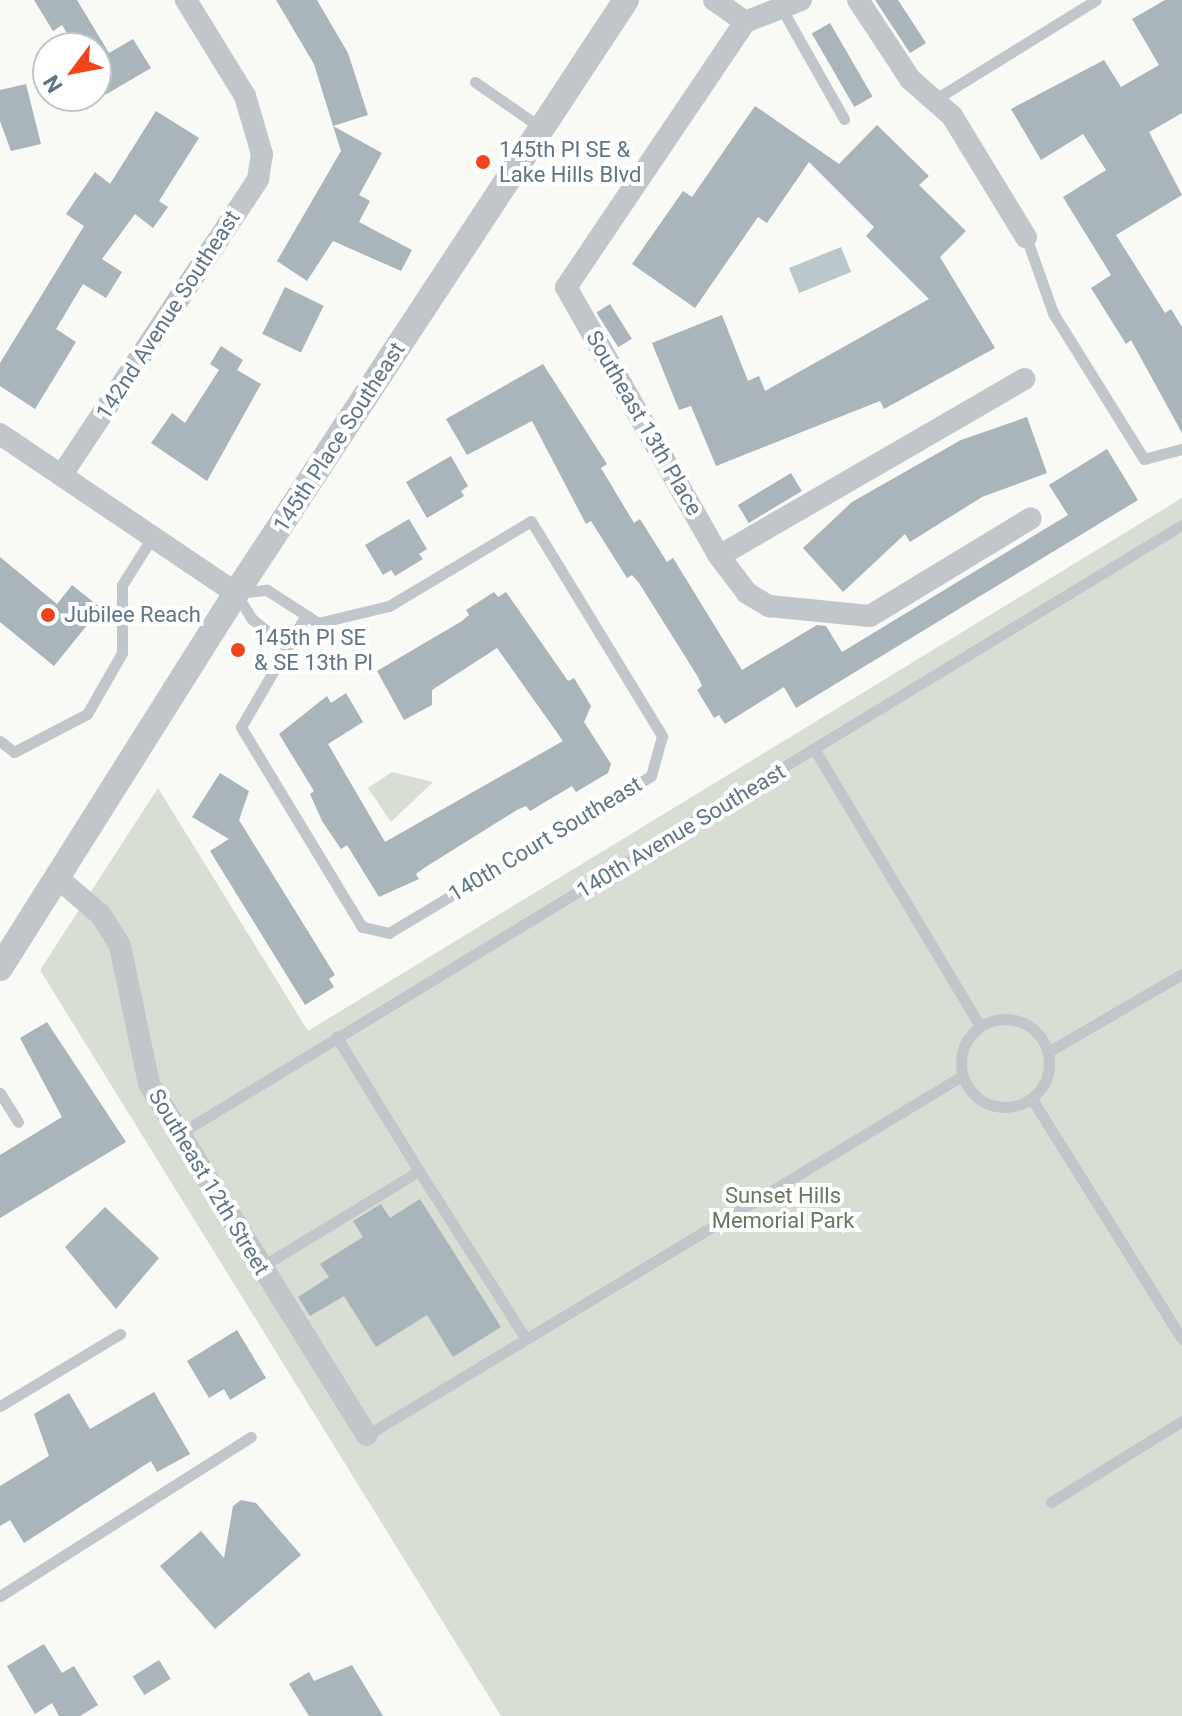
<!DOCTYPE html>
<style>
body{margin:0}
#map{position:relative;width:1182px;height:1716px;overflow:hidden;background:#f9f9f6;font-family:Roboto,sans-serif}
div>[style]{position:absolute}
.green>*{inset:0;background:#d9ded5}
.water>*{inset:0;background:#bac8cc;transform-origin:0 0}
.building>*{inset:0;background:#aab4bb;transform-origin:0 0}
.service>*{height:11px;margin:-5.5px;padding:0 5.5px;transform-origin:5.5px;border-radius:5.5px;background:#c1c6ca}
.service>.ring{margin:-5.5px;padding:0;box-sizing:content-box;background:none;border:11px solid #c1c6ca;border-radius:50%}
.minor>*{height:22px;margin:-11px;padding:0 11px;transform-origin:11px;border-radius:11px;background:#c1c6ca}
.tertiary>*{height:26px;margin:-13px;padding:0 13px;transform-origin:13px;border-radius:13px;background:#c1c6ca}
.dots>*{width:22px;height:22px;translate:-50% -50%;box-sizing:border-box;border:4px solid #fff;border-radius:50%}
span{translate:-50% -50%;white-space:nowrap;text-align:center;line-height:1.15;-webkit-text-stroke:8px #fff;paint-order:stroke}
.poi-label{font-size:22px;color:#617684}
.left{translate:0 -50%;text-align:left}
.street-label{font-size:22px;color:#617684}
.park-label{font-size:22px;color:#667a61}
.north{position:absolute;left:32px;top:32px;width:80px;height:80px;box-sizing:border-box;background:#fff;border:2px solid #c0c8ce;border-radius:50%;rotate:238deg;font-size:22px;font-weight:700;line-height:32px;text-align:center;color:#617684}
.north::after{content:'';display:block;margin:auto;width:28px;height:36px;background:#f2451d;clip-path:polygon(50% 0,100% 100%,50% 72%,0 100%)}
</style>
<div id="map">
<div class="green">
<i style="clip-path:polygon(1182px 498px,1182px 1716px,501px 1716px,40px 970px,158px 788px,308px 1031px)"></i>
<i style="clip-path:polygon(392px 772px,433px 782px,391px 822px,368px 788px)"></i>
</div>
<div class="water">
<i style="left:841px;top:247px;width:27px;height:56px;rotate:68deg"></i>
</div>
<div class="building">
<i style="clip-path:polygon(34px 0,77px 0,109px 53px,133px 39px,151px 68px,105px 95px,96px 80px,96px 48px,76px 48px,62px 25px,53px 31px)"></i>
<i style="clip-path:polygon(276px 0,317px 0,348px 53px,368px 115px,333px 126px,314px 64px)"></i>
<i style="clip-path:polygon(875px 0,898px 0,926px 43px,910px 53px)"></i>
<i style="clip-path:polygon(1165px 0,1182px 0,1182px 113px,1149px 132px,1182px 195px,1116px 235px,1165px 313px,1171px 309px,1182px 327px,1182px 433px,1131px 340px,1126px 344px,1091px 288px,1111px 275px,1063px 197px,1106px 170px,1083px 134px,1041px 160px,1011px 109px,1104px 60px,1121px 87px,1159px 65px,1132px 19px)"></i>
<i style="left:830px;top:23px;width:85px;height:21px;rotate:60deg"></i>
<i style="clip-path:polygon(26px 84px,41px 144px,11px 151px,0 121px,0 90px)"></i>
<i style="clip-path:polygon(755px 106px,839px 164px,877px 125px,929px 176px,919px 185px,966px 231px,940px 257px,995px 348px,884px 409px,880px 401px,716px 466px,691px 406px,679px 410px,652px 343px,722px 315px,748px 381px,759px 376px,765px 391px,929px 299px,866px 236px,874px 227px,809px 162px,767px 223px,758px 217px,695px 308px,632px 264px,683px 191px,692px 197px)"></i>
<i style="clip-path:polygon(156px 111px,199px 138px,159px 201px,168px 207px,153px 228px,135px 214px,102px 259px,122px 272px,106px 298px,83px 284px,56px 329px,76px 342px,35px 409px,0 386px,0 363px,84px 226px,66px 214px,95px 172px,110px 184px)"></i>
<i style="clip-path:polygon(333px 126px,382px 153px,359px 195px,370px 201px,359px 222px,412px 250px,401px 271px,333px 241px,307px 281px,277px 261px,341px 151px)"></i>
<i style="left:285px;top:287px;width:43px;height:52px;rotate:26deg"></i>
<i style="left:610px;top:304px;width:41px;height:16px;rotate:58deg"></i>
<i style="clip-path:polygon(221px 346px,243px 360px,237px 370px,261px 384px,207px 481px,151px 443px,172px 413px,185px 423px,219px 370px,210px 364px)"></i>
<i style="clip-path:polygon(543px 364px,607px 464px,601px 468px,634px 523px,640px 519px,667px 562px,673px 558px,742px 670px,817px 625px,826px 626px,842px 652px,1068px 515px,1049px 485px,1107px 449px,1138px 500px,796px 708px,784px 687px,725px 724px,719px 715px,714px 718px,697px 690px,702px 686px,698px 677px,639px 583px,632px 575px,627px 578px,591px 521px,586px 524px,532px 421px,467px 455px,446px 419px)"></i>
<i style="clip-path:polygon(1027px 417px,1047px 473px,982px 497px,910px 542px,905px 534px,843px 592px,803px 548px,852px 502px,961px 440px)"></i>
<i style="clip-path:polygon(451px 456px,468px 486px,461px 491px,464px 496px,427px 518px,406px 482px)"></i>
<i style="left:791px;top:473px;width:21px;height:62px;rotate:59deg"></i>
<i style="clip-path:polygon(409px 519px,427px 549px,419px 554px,423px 559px,395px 576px,391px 570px,383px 575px,365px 545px)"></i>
<i style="clip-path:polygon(0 557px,57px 604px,72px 585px,101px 608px,54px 666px,0 622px)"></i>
<i style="clip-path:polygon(494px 592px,498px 597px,506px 592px,568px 681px,574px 678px,591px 706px,584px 722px,611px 764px,608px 773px,576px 792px,572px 786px,530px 811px,526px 806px,517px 810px,424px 868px,416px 874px,419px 879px,379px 897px,347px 845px,341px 849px,322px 821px,310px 794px,314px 791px,279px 734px,327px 696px,331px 703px,346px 693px,363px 722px,328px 744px,385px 842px,563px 741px,497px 648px,432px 690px,432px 705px,404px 720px,377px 671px,462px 621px,469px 615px,466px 610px)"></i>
<i style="clip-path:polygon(220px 773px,249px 791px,239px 820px,335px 975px,329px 979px,334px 987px,305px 1005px,210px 851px,229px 839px,192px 817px)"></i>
<i style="clip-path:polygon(47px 1022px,126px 1142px,0 1218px,0 1155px,62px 1117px,20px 1038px)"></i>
<i style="clip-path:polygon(420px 1199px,501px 1327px,453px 1357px,427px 1315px,376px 1347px,344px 1296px,310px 1316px,298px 1297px,329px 1277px,320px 1264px,363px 1237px,353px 1221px,381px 1204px,390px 1218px)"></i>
<i style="clip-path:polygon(105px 1207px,159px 1258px,116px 1309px,65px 1247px)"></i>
<i style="clip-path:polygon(237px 1330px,266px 1378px,230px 1400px,224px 1389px,209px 1398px,187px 1361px)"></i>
<i style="clip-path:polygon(154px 1392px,190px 1454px,157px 1472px,151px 1461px,24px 1543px,10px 1520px,0 1526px,0 1486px,49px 1456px,34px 1414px,69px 1393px,90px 1429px)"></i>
<i style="clip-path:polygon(241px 1500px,256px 1503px,301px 1555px,215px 1629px,160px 1566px,201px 1531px,224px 1558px,233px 1506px)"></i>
<i style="clip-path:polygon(44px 1644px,62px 1673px,74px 1666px,98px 1705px,80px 1716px,59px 1716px,52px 1703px,35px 1714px,7px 1666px)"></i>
<i style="left:159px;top:1660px;width:22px;height:31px;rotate:58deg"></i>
<i style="clip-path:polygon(352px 1665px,383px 1716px,309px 1716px,289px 1684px,309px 1672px,314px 1681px)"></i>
</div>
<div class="service">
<i style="left:783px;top:11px;width:124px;rotate:60.5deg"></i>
<i style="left:475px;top:82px;width:79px;rotate:34.7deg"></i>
<i style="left:934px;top:100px;width:190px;rotate:-31.7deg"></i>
<i style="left:1026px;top:237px;width:81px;rotate:70.4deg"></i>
<i style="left:1053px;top:313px;width:172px;rotate:58.1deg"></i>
<i style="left:1144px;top:459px;width:39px;rotate:-15deg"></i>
<i style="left:531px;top:521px;width:252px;rotate:58.6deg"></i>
<i style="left:662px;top:736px;width:41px;rotate:105.4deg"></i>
<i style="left:651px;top:776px;width:305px;rotate:149.1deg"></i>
<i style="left:389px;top:933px;width:28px;rotate:-167deg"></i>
<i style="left:362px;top:927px;width:234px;rotate:-121.2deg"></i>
<i style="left:241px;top:727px;width:129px;rotate:-59.9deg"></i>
<i style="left:306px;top:615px;width:14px;rotate:34deg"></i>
<i style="left:318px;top:623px;width:73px;rotate:-13.5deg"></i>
<i style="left:389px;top:606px;width:165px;rotate:-30.9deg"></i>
<i style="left:285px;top:645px;width:42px;rotate:-141.8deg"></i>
<i style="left:252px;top:619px;width:31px;rotate:-122deg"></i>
<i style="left:236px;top:593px;width:31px;rotate:-6deg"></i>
<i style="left:267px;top:590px;width:46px;rotate:32.7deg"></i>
<i style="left:0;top:741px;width:18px;rotate:38deg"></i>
<i style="left:14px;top:752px;width:82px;rotate:-27.5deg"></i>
<i style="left:87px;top:714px;width:70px;rotate:-60.2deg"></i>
<i style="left:122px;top:653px;width:68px;rotate:-90deg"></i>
<i style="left:122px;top:585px;width:58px;rotate:-57.7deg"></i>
<i style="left:816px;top:752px;width:319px;rotate:59.1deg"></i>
<i class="ring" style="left:961px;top:1019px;width:77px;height:77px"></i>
<i style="left:1048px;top:1052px;width:155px;rotate:-30.2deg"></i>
<i style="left:0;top:1093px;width:34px;rotate:58deg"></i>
<i style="left:1032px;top:1099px;width:283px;rotate:58deg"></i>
<i style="left:179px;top:1134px;width:1173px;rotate:-31.27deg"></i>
<i style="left:419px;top:1171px;width:199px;rotate:57.5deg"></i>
<i style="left:261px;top:1267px;width:185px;rotate:-31.3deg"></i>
<i style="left:419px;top:1171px;width:158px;rotate:-121.6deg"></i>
<i style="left:0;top:1406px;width:140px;rotate:-31deg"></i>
<i style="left:367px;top:1435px;width:695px;rotate:-31.11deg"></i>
<i style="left:1051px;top:1502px;width:154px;rotate:-31.7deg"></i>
<i style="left:0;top:1596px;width:297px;rotate:-32.4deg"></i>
</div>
<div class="minor">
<i style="left:714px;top:0;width:38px;rotate:35deg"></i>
<i style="left:745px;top:22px;width:320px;rotate:124deg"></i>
<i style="left:566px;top:287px;width:309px;rotate:60.4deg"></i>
<i style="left:719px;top:556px;width:46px;rotate:52.9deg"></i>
<i style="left:747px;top:593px;width:26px;rotate:31deg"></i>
<i style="left:769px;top:606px;width:101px;rotate:5.7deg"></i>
<i style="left:870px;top:616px;width:188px;rotate:-31.3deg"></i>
<i style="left:858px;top:0;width:95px;rotate:56.6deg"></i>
<i style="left:910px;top:79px;width:56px;rotate:41.4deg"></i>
<i style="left:952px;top:116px;width:142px;rotate:58.6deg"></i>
<i style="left:745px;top:22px;width:60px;rotate:-21.4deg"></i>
<i style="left:0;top:434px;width:285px;rotate:34deg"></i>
<i style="left:63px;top:473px;width:353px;rotate:-56.4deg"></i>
<i style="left:258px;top:179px;width:25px;rotate:-81deg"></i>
<i style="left:262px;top:154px;width:60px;rotate:-106.3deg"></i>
<i style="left:245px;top:96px;width:113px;rotate:-121.6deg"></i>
<i style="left:719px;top:556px;width:353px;rotate:-30.1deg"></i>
<i style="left:60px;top:880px;width:54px;rotate:40.5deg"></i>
<i style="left:101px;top:915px;width:36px;rotate:58deg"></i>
<i style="left:120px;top:946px;width:141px;rotate:78.1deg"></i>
<i style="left:149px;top:1084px;width:413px;rotate:58.2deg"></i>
</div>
<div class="tertiary">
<i style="left:0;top:968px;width:443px;rotate:-57.8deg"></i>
<i style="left:236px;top:593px;width:710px;rotate:-56.67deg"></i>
</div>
<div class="dots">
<i style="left:483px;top:162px;background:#f2451d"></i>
<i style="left:48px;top:615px;background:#f2451d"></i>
<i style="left:238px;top:650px;background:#f2451d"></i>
</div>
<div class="poi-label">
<span class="left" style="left:499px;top:162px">145th Pl SE &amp;<br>Lake Hills Blvd</span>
<span class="left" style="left:64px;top:615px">Jubilee Reach</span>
<span class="left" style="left:254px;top:650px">145th Pl SE<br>&amp; SE 13th Pl</span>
</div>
<div class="street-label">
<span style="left:168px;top:315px;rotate:-57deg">142nd Avenue Southeast</span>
<span style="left:644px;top:423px;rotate:60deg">Southeast 13th Place</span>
<span style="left:339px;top:437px;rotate:-57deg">145th Place Southeast</span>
<span style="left:681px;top:831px;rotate:-31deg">140th Avenue Southeast</span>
<span style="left:545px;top:839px;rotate:-31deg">140th Court Southeast</span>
<span style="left:209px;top:1182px;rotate:59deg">Southeast 12th Street</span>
</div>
<div class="park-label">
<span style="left:783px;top:1208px">Sunset Hills<br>Memorial Park</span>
</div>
<div class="north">N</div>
</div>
